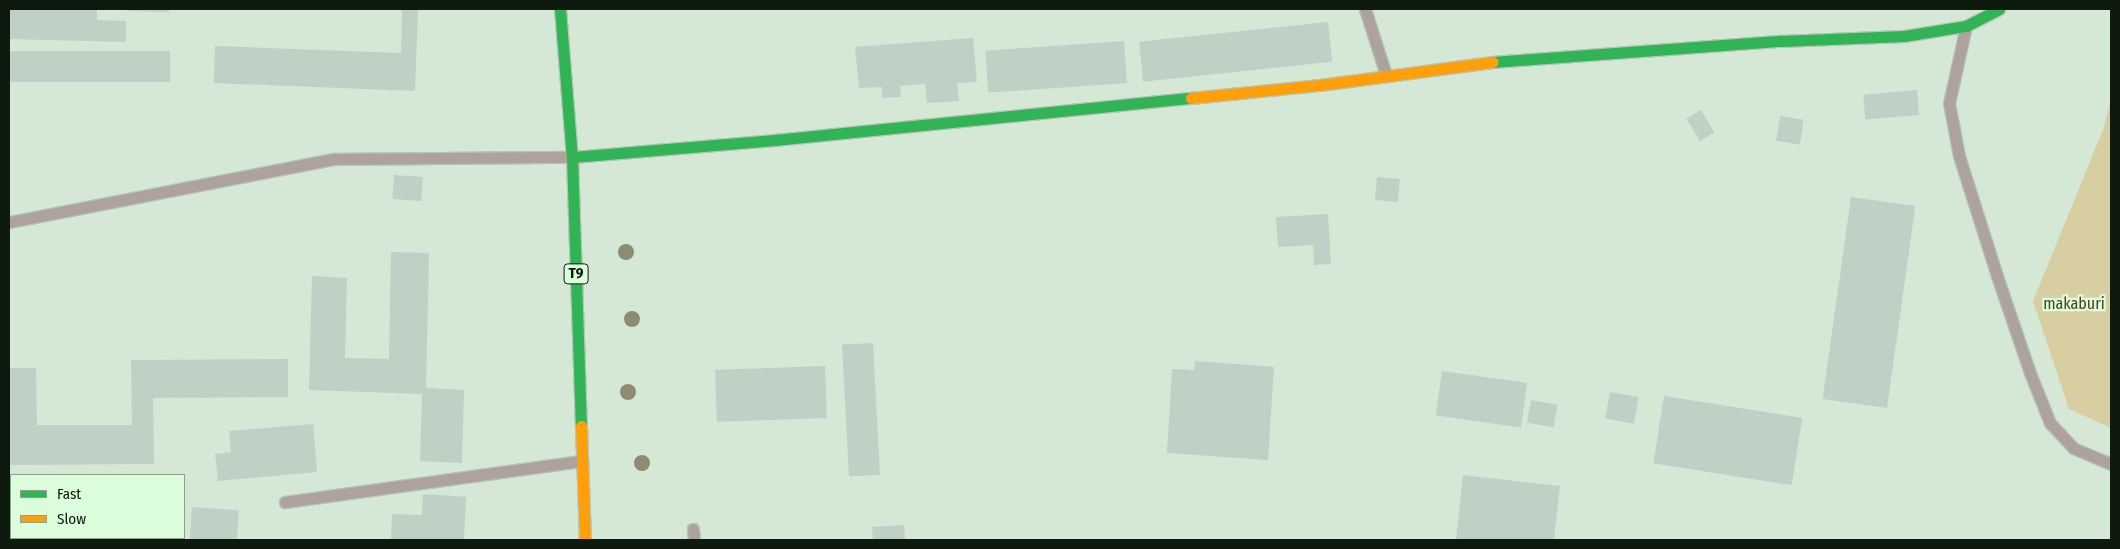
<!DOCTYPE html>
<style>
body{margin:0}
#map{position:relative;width:2120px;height:549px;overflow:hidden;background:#d5e8d6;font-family:"Fira Sans Condensed",sans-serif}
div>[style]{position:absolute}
.green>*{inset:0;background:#d7cea1}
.building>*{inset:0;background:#bfd0c4;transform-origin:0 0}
.roads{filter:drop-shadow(1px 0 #b7c5b8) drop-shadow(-1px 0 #b7c5b8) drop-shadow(0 1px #b7c5b8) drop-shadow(0 -1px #b7c5b8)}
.lane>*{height:11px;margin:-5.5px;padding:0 5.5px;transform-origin:5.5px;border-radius:5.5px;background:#ada29c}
.fast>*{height:11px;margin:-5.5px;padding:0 5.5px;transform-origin:5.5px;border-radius:5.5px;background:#30b455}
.slow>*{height:11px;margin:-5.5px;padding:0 5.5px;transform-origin:5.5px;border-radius:5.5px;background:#ff9f0a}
.trees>*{width:16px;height:16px;margin:-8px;border-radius:50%;background:#8d8c70}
span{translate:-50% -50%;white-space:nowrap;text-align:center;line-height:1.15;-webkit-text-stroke:4.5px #dbfddb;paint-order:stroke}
.shield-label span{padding:1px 4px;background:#dbfddb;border:1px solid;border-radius:4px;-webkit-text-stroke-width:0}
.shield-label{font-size:15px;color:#0e1a0e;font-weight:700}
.park-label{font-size:16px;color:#52411c}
.frame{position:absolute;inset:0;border:10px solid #0e1a0e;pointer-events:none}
.legend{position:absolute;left:10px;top:474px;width:175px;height:65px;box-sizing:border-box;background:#dbfddb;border:1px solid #89a289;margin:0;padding:6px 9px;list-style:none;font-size:15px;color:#0e1a0e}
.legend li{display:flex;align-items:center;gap:10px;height:25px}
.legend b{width:25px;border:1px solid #89a289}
</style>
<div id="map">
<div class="green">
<i style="clip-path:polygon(2111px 100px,2111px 428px,2069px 409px,2033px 301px,2103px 130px)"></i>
</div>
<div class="building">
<i style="clip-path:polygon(9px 9px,97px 9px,97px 20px,126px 21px,126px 42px,9px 39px)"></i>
<i style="clip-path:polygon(127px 9px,169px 9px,169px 12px,127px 11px)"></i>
<i style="clip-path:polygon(402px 9px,418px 9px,415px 91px,214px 83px,215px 46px,401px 53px)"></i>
<i style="left:1328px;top:22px;width:40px;height:190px;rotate:84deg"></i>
<i style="clip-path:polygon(973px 38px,977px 82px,957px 83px,959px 101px,927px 103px,925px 84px,900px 86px,901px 97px,882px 98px,882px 87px,859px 88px,855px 47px)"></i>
<i style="left:1124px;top:41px;width:42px;height:139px;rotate:86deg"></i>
<i style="left:9px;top:51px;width:161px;height:31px"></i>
<i style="left:1917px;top:90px;width:25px;height:54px;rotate:85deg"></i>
<i style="left:1701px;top:110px;width:26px;height:17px;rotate:59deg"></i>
<i style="left:1780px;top:116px;width:24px;height:25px;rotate:9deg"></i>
<i style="left:394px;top:175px;width:29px;height:24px;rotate:4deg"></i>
<i style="left:1377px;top:177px;width:23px;height:23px;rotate:5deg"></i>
<i style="left:1851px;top:197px;width:65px;height:204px;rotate:8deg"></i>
<i style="clip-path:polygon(1328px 214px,1331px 264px,1314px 265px,1313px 245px,1278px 247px,1276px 217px)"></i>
<i style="clip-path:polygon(391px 252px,429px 253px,426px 388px,464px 390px,462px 463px,420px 461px,422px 394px,309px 390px,312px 276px,347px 278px,345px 358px,389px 359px)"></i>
<i style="left:873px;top:343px;width:132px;height:31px;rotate:87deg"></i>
<i style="clip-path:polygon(288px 359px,288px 397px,153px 398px,154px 464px,9px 465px,9px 368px,36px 368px,37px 425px,132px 425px,131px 360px)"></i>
<i style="clip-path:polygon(1195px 361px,1274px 367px,1268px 460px,1167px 453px,1172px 369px,1194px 370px)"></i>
<i style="left:825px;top:366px;width:52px;height:110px;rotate:88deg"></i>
<i style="left:1442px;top:371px;width:86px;height:45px;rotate:8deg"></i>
<i style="left:1610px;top:392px;width:29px;height:27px;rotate:10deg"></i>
<i style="left:1664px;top:396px;width:140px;height:68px;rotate:9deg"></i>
<i style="left:1531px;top:400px;width:27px;height:23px;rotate:10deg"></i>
<i style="clip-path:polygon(313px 424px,317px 472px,218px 481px,215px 454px,231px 452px,229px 431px)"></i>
<i style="clip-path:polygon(1463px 475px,1560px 486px,1554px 540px,1456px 540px)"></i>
<i style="clip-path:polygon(423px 494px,466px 497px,464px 540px,391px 540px,392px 514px,422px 515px)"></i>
<i style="left:192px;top:507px;width:47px;height:33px;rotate:4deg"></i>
<i style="clip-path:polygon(904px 525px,905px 540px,873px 540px,872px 527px)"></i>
</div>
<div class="roads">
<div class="lane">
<i style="left:1365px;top:9px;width:69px;rotate:72.3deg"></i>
<i style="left:1966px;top:26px;width:79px;rotate:102.4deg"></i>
<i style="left:1949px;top:103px;width:54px;rotate:79.3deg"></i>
<i style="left:1959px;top:156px;width:126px;rotate:72.4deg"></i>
<i style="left:1997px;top:276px;width:102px;rotate:71.2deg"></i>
<i style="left:2030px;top:373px;width:54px;rotate:68.2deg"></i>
<i style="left:2050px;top:423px;width:34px;rotate:47deg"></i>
<i style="left:2073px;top:448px;width:41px;rotate:22.8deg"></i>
<i style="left:9px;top:222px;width:330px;rotate:-11deg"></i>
<i style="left:333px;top:159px;width:239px;rotate:-0.5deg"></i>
<i style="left:285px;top:502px;width:300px;rotate:-7.9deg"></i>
<i style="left:693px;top:529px;width:11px;rotate:85deg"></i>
</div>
<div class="fast">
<i style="left:560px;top:9px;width:148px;rotate:85.4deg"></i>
<i style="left:572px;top:157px;width:269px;rotate:88.1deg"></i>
<i style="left:1492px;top:62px;width:290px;rotate:-4.2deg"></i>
<i style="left:1781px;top:41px;width:123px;rotate:-2.3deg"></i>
<i style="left:1904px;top:36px;width:63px;rotate:-9.2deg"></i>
<i style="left:1966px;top:26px;width:37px;rotate:-27deg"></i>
<i style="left:572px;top:157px;width:204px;rotate:-4.8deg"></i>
<i style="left:775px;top:140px;width:418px;rotate:-5.8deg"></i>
</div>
<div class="slow">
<i style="left:1191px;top:98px;width:130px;rotate:-5.8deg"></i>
<i style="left:1320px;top:85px;width:174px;rotate:-7.6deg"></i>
<i style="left:581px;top:426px;width:114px;rotate:88deg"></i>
</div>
</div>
<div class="trees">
<i style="left:626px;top:252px"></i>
<i style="left:632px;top:319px"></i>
<i style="left:628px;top:392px"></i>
<i style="left:642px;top:463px"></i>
</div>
<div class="shield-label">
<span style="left:576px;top:274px">T9</span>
</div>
<div class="park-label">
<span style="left:2074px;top:304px">makaburi</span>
</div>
<div class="frame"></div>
<ul class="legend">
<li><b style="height:6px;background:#30b455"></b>Fast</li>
<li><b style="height:6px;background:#ff9f0a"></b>Slow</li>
</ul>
</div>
